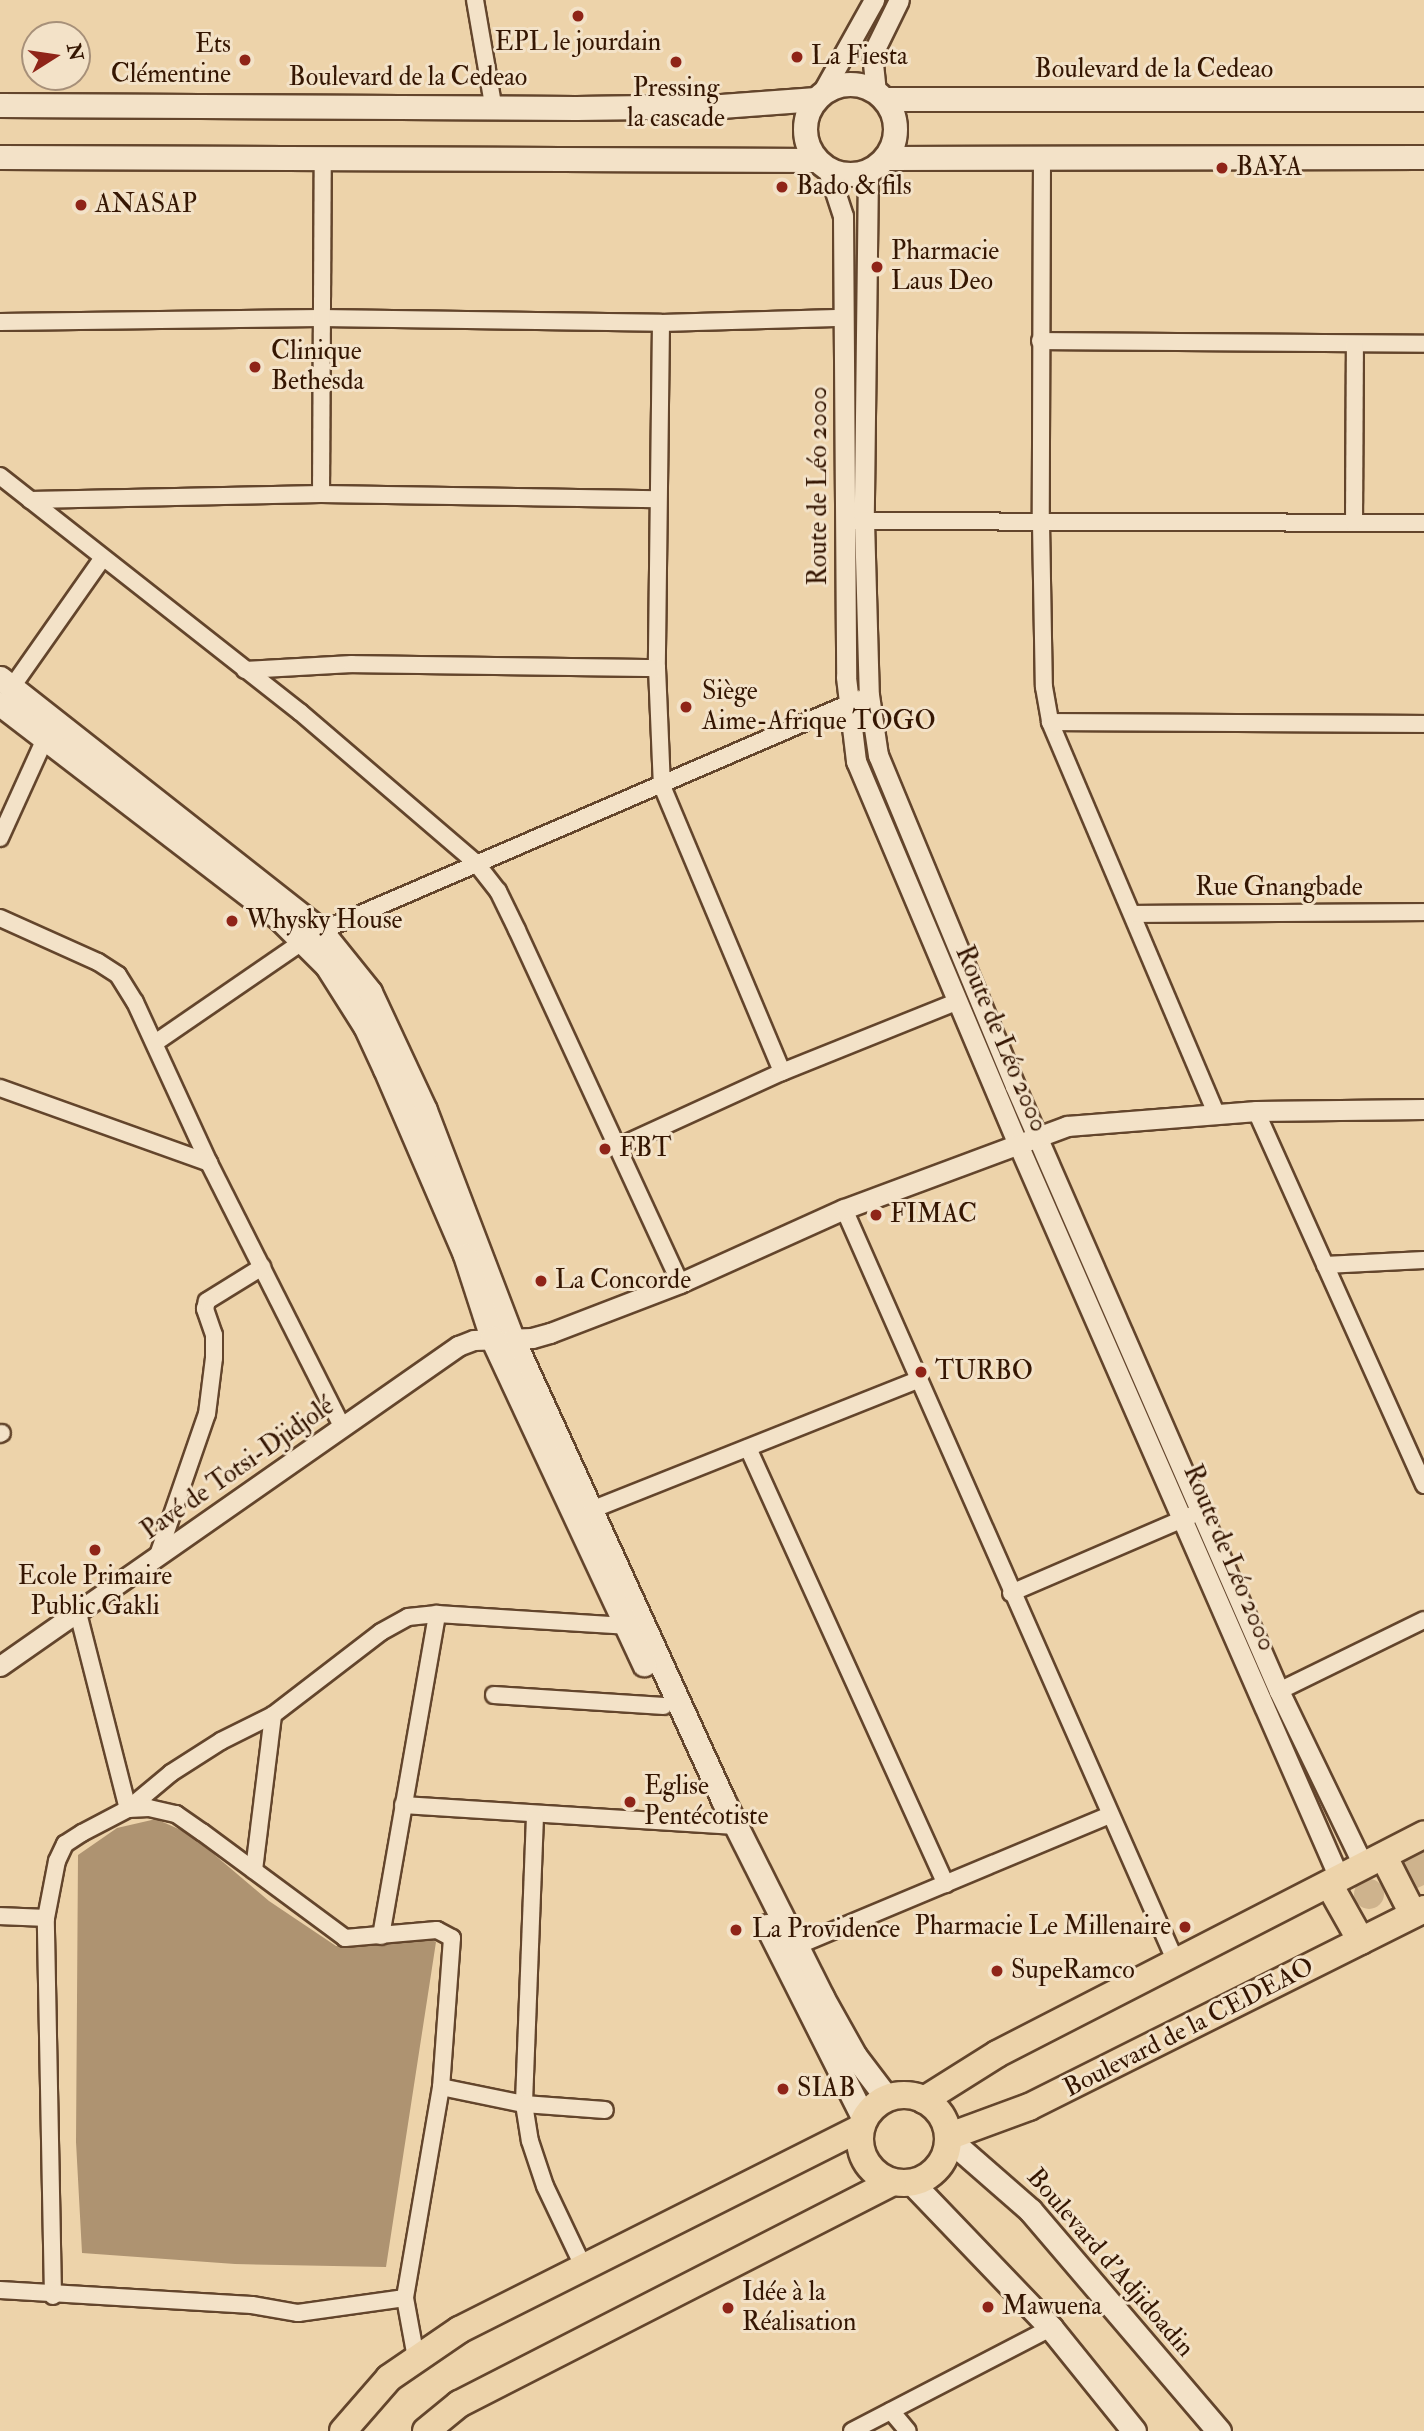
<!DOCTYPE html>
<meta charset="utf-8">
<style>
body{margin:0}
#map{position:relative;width:1424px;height:2431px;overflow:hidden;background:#edd3aa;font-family:"IM FELL Double Pica",serif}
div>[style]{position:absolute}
.green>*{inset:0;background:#ceb38d}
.round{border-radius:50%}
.water>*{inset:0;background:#ae9371}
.roads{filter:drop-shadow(2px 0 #63452c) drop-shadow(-2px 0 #63452c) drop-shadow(0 2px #63452c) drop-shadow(0 -2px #63452c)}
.minor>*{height:16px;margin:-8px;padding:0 8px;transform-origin:8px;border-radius:8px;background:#f3e2c8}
.tertiary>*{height:19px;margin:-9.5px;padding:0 9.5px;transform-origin:9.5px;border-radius:9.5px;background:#f3e2c8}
.secondary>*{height:23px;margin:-11.5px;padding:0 11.5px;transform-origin:11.5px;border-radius:11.5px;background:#f3e2c8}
.secondary>.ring{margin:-11.5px;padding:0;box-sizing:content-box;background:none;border:23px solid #f3e2c8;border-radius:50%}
.primary>*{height:26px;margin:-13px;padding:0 13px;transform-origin:13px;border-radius:13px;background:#edd3aa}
.primary>.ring{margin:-13px;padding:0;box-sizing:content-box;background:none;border:26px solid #edd3aa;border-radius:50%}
.dots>*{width:19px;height:19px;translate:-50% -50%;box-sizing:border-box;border:4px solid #f3e2c8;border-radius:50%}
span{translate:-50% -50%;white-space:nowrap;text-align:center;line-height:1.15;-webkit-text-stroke:6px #f3e2c8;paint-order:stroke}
.poi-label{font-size:26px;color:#351602}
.right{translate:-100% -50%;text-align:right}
.left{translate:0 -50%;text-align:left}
.street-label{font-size:26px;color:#351602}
.north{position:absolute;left:21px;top:21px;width:70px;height:70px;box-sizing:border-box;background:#f3e2c8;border:2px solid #a79079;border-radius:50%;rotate:78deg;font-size:19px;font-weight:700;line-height:28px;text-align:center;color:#351602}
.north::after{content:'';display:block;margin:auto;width:24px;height:32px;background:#8f2418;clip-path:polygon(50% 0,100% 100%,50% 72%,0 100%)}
</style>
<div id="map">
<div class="green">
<i style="clip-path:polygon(1424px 1845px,1424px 1885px,1413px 1890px,1397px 1860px)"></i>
<i class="round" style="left:1354px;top:1879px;width:30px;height:30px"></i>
</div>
<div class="water">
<i style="clip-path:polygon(156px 1819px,190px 1834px,269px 1901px,336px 1946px,425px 1936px,436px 1942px,386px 2267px,235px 2264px,82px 2253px,76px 2142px,78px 1855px,117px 1828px)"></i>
</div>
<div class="roads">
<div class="minor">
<i style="left:475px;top:0;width:106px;rotate:80.2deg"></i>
<i style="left:1042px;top:156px;width:367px;rotate:90.2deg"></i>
<i style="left:1041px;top:523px;width:164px;rotate:89deg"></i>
<i style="left:1044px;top:687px;width:36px;rotate:80deg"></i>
<i style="left:1050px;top:722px;width:425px;rotate:67deg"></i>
<i style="left:0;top:322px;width:320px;rotate:-0.7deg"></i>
<i style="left:320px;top:318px;width:341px;rotate:0.8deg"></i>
<i style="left:661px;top:323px;width:184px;rotate:-1.6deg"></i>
<i style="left:661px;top:323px;width:345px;rotate:90.7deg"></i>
<i style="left:657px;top:668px;width:118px;rotate:87.6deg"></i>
<i style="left:662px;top:786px;width:310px;rotate:67.2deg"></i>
<i style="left:1040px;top:341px;width:384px;rotate:0.4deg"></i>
<i style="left:0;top:476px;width:382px;rotate:38.2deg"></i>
<i style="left:300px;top:712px;width:232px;rotate:40.6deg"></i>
<i style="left:476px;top:863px;width:36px;rotate:52deg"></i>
<i style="left:498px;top:891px;width:43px;rotate:64deg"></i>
<i style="left:517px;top:930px;width:389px;rotate:65.2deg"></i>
<i style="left:321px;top:494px;width:336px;rotate:-89.7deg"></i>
<i style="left:30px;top:500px;width:291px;rotate:-1.2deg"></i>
<i style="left:321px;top:494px;width:337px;rotate:0.9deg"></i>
<i style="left:855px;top:521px;width:569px;rotate:0.2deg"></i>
<i style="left:1354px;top:523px;width:179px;rotate:-89.7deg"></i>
<i style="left:245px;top:670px;width:107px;rotate:-3.2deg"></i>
<i style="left:352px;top:664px;width:305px;rotate:0.8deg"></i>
<i style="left:12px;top:687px;width:156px;rotate:-54.9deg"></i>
<i style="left:1050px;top:722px;width:374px;rotate:0.3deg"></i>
<i style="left:0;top:838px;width:116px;rotate:-65.6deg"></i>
<i style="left:1134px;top:914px;width:290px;rotate:-0.4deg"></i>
<i style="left:0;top:918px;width:107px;rotate:24.2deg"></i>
<i style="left:98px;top:962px;width:24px;rotate:33deg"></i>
<i style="left:118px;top:975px;width:32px;rotate:58deg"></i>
<i style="left:135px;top:1002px;width:177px;rotate:65.3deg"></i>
<i style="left:209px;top:1163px;width:297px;rotate:63.2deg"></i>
<i style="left:321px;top:931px;width:586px;rotate:-23.33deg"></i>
<i style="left:155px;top:1043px;width:182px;rotate:-34.5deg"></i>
<i style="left:0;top:1088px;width:222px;rotate:19.7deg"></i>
<i style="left:1256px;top:1111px;width:410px;rotate:65.8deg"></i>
<i style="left:618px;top:1147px;width:180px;rotate:-24.6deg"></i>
<i style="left:782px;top:1072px;width:188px;rotate:-21.9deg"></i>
<i style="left:844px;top:1209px;width:823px;rotate:66.21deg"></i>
<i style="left:1325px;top:1265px;width:99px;rotate:-2.9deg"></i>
<i style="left:0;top:1434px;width:2px;rotate:-27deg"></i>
<i style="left:748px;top:1448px;width:479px;rotate:65.6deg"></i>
<i style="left:591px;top:1510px;width:352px;rotate:-21.7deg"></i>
<i style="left:157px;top:1558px;width:152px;rotate:-70.9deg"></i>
<i style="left:207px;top:1414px;width:56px;rotate:-82.9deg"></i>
<i style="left:214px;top:1358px;width:23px;rotate:-90deg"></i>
<i style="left:214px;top:1335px;width:28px;rotate:-109deg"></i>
<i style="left:205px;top:1309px;width:8px;rotate:-76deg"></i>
<i style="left:207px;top:1301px;width:65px;rotate:-31.7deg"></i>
<i style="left:1011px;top:1593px;width:197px;rotate:-23.3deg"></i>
<i style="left:78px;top:1613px;width:202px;rotate:75.7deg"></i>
<i style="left:128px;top:1809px;width:56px;rotate:-39.9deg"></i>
<i style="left:171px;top:1773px;width:59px;rotate:-32.6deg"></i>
<i style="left:221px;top:1741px;width:58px;rotate:-26.6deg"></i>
<i style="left:273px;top:1715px;width:136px;rotate:-37.5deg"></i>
<i style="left:381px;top:1632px;width:31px;rotate:-29deg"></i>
<i style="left:408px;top:1617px;width:29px;rotate:-6deg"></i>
<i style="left:437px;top:1614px;width:189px;rotate:3.6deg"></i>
<i style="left:1279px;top:1691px;width:161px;rotate:-26.1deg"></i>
<i style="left:494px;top:1695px;width:170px;rotate:3.7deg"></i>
<i style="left:403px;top:1805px;width:333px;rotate:3.6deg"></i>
<i style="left:535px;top:1816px;width:288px;rotate:92.2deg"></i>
<i style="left:524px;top:2104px;width:81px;rotate:4.2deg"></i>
<i style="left:254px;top:1870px;width:156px;rotate:-83deg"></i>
<i style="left:0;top:1916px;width:46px;rotate:2.5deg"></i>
<i style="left:381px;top:1936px;width:327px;rotate:-80.1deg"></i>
<i style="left:794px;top:1947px;width:342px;rotate:-22.7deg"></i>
<i style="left:441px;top:2087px;width:85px;rotate:11.6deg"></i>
<i style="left:524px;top:2104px;width:37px;rotate:81deg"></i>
<i style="left:530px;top:2141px;width:47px;rotate:71.6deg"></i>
<i style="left:545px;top:2186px;width:89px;rotate:64.6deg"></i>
<i style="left:0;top:2290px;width:252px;rotate:3.4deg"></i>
<i style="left:252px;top:2305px;width:47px;rotate:9.9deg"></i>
<i style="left:298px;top:2313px;width:108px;rotate:-8deg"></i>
<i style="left:53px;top:2296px;width:378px;rotate:-91.1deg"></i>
<i style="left:46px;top:1918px;width:58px;rotate:-79.1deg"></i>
<i style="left:57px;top:1861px;width:19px;rotate:-65deg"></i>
<i style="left:65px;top:1844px;width:20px;rotate:-33deg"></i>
<i style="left:82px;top:1833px;width:52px;rotate:-27.6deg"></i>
<i style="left:128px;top:1809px;width:21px;rotate:-3deg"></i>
<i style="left:149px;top:1808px;width:28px;rotate:13deg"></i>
<i style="left:176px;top:1814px;width:32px;rotate:35deg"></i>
<i style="left:202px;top:1832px;width:178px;rotate:36.5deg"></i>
<i style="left:345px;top:1938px;width:92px;rotate:-5deg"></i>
<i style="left:437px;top:1930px;width:17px;rotate:28deg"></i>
<i style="left:452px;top:1938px;width:149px;rotate:94.2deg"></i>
<i style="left:441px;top:2087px;width:214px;rotate:99.7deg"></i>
<i style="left:405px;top:2298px;width:61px;rotate:79.6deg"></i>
<i style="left:891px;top:2411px;width:26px;rotate:50deg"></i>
<i style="left:852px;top:2431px;width:224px;rotate:-27.4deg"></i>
</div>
<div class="tertiary">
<i style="left:876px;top:92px;width:37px;rotate:-96deg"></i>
<i style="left:872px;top:55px;width:61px;rotate:-63.9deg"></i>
<i style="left:822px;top:93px;width:107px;rotate:-60.8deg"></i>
<i style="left:828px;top:170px;width:48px;rotate:71.9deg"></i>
<i style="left:843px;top:216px;width:461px;rotate:89.6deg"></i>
<i style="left:846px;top:677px;width:85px;rotate:83.2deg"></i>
<i style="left:856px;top:761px;width:414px;rotate:67.1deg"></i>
<i style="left:1017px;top:1142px;width:806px;rotate:66.36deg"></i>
<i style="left:868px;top:171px;width:350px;rotate:90.7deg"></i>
<i style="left:864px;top:521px;width:174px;rotate:88.4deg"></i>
<i style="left:869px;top:695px;width:61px;rotate:81.5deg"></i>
<i style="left:878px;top:755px;width:358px;rotate:67.5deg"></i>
<i style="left:1015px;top:1086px;width:660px;rotate:66.43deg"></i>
<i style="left:1279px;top:1691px;width:195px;rotate:64.2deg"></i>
<i style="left:0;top:1666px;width:559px;rotate:-34.94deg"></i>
<i style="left:458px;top:1346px;width:17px;rotate:-21deg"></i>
<i style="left:474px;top:1340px;width:58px;rotate:-2deg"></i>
<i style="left:532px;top:1338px;width:19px;rotate:-16deg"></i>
<i style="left:550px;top:1333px;width:139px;rotate:-21deg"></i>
<i style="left:680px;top:1283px;width:180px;rotate:-24.3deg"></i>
<i style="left:844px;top:1209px;width:238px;rotate:-20.4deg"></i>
<i style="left:1067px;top:1126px;width:190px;rotate:-4.5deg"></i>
<i style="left:1256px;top:1111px;width:168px;rotate:-0.7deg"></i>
</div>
<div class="secondary">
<i class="ring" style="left:805px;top:84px;width:67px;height:67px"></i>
<i style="left:884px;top:99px;width:540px"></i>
<i style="left:0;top:105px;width:576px;rotate:0.3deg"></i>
<i style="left:576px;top:108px;width:145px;rotate:-0.8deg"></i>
<i style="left:721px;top:106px;width:95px;rotate:-4.2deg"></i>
<i style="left:0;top:157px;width:816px;rotate:0.21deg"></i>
<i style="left:886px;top:158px;width:538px;rotate:-0.11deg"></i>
<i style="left:0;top:678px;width:409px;rotate:38.2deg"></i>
<i style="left:321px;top:931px;width:78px;rotate:51.2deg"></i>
<i style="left:370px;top:992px;width:130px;rotate:65deg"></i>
<i style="left:425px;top:1110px;width:246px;rotate:69.1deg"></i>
<i style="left:513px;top:1340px;width:508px;rotate:65.45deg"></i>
<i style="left:724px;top:1802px;width:218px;rotate:63.3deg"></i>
<i style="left:822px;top:1997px;width:68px;rotate:60.8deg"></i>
<i style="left:855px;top:2056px;width:53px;rotate:52.7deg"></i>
<i style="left:0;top:704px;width:353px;rotate:37.5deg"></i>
<i style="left:280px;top:919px;width:66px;rotate:45deg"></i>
<i style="left:327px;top:966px;width:71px;rotate:57.7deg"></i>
<i style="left:365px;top:1026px;width:47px;rotate:65.1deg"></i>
<i style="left:385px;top:1069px;width:202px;rotate:66.7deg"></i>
<i style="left:465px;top:1255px;width:87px;rotate:72deg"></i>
<i style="left:492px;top:1338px;width:360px;rotate:65deg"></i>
<i style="left:767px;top:1926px;width:216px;rotate:63.3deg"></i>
<i style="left:951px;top:2141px;width:105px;rotate:41.1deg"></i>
<i style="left:1030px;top:2210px;width:291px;rotate:49.5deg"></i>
<i style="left:912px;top:2183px;width:201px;rotate:46.2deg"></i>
<i style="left:1051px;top:2328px;width:132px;rotate:51.1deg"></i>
</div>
<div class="primary">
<i style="left:1384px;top:1857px;width:64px;rotate:63deg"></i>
<i style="left:1330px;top:1886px;width:63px;rotate:60.6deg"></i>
<i class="ring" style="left:860px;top:2095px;width:62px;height:62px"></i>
<i style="left:924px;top:2100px;width:86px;rotate:-32.2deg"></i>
<i style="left:997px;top:2054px;width:480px;rotate:-27.2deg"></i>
<i style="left:950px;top:2136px;width:84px;rotate:-20.2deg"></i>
<i style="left:1029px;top:2107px;width:442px;rotate:-26.6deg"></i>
<i style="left:343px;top:2431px;width:70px;rotate:-49deg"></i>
<i style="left:389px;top:2378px;width:85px;rotate:-34.4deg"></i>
<i style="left:459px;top:2330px;width:449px;rotate:-26.7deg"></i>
<i style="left:426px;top:2431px;width:43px;rotate:-39.3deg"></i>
<i style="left:459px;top:2404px;width:487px;rotate:-27.1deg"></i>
</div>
</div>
<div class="dots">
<i style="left:578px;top:16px;background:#8f2418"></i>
<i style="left:797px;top:57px;background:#8f2418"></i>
<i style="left:245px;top:60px;background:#8f2418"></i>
<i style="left:676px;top:62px;background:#8f2418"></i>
<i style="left:1222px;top:168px;background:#8f2418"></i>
<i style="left:782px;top:187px;background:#8f2418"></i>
<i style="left:81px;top:205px;background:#8f2418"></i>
<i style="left:877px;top:267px;background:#8f2418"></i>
<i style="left:255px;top:367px;background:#8f2418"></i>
<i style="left:686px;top:707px;background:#8f2418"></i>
<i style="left:232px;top:921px;background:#8f2418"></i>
<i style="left:605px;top:1149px;background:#8f2418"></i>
<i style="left:876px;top:1215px;background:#8f2418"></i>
<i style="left:541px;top:1281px;background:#8f2418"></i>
<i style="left:921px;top:1372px;background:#8f2418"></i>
<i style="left:95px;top:1550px;background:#8f2418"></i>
<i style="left:630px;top:1802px;background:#8f2418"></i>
<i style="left:1185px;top:1927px;background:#8f2418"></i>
<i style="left:736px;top:1930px;background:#8f2418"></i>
<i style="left:997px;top:1971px;background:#8f2418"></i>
<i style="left:783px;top:2089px;background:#8f2418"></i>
<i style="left:988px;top:2307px;background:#8f2418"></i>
<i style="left:728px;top:2308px;background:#8f2418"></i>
</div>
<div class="poi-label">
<span style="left:578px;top:43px">EPL le jourdain</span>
<span class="right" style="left:231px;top:60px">Ets<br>Clémentine</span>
<span class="left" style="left:811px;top:57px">La Fiesta</span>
<span style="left:676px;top:104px">Pressing<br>la cascade</span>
<span class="left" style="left:1236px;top:168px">BAYA</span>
<span class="left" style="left:796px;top:187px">Bado &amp; fils</span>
<span class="left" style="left:95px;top:205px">ANASAP</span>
<span class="left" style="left:891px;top:267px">Pharmacie<br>Laus Deo</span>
<span class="left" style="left:271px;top:367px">Clinique<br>Bethesda</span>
<span class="left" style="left:702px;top:707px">Siège<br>Aime-Afrique TOGO</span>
<span class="left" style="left:246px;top:921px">Whysky House</span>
<span class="left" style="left:619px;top:1149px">FBT</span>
<span class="left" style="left:890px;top:1215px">FIMAC</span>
<span class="left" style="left:555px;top:1281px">La Concorde</span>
<span class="left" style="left:935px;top:1372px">TURBO</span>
<span style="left:95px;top:1592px">Ecole Primaire<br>Public Gakli</span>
<span class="left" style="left:644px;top:1802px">Eglise<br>Pentécotiste</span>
<span class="right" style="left:1171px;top:1927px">Pharmacie Le Millenaire</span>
<span class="left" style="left:752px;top:1930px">La Providence</span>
<span class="left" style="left:1011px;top:1971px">SupeRamco</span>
<span class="left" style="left:797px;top:2089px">SIAB</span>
<span class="left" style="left:742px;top:2308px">Idée à la<br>Réalisation</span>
<span class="left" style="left:1002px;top:2307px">Mawuena</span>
</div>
<div class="street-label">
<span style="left:1154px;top:70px">Boulevard de la Cedeao</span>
<span style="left:408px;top:78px">Boulevard de la Cedeao</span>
<span style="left:819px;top:486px;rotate:-90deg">Route de Léo 2000</span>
<span style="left:1279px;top:888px">Rue Gnangbade</span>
<span style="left:1001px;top:1039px;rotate:67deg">Route de Léo 2000</span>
<span style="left:238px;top:1469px;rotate:-35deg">Pavé de Totsi-Djidjolé</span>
<span style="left:1229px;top:1558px;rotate:67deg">Route de Léo 2000</span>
<span style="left:1189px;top:2028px;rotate:-27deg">Boulevard de la CEDEAO</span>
<span style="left:1110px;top:2263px;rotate:49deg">Boulevard d'Adjidoadin</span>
</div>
<div class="north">N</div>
</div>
